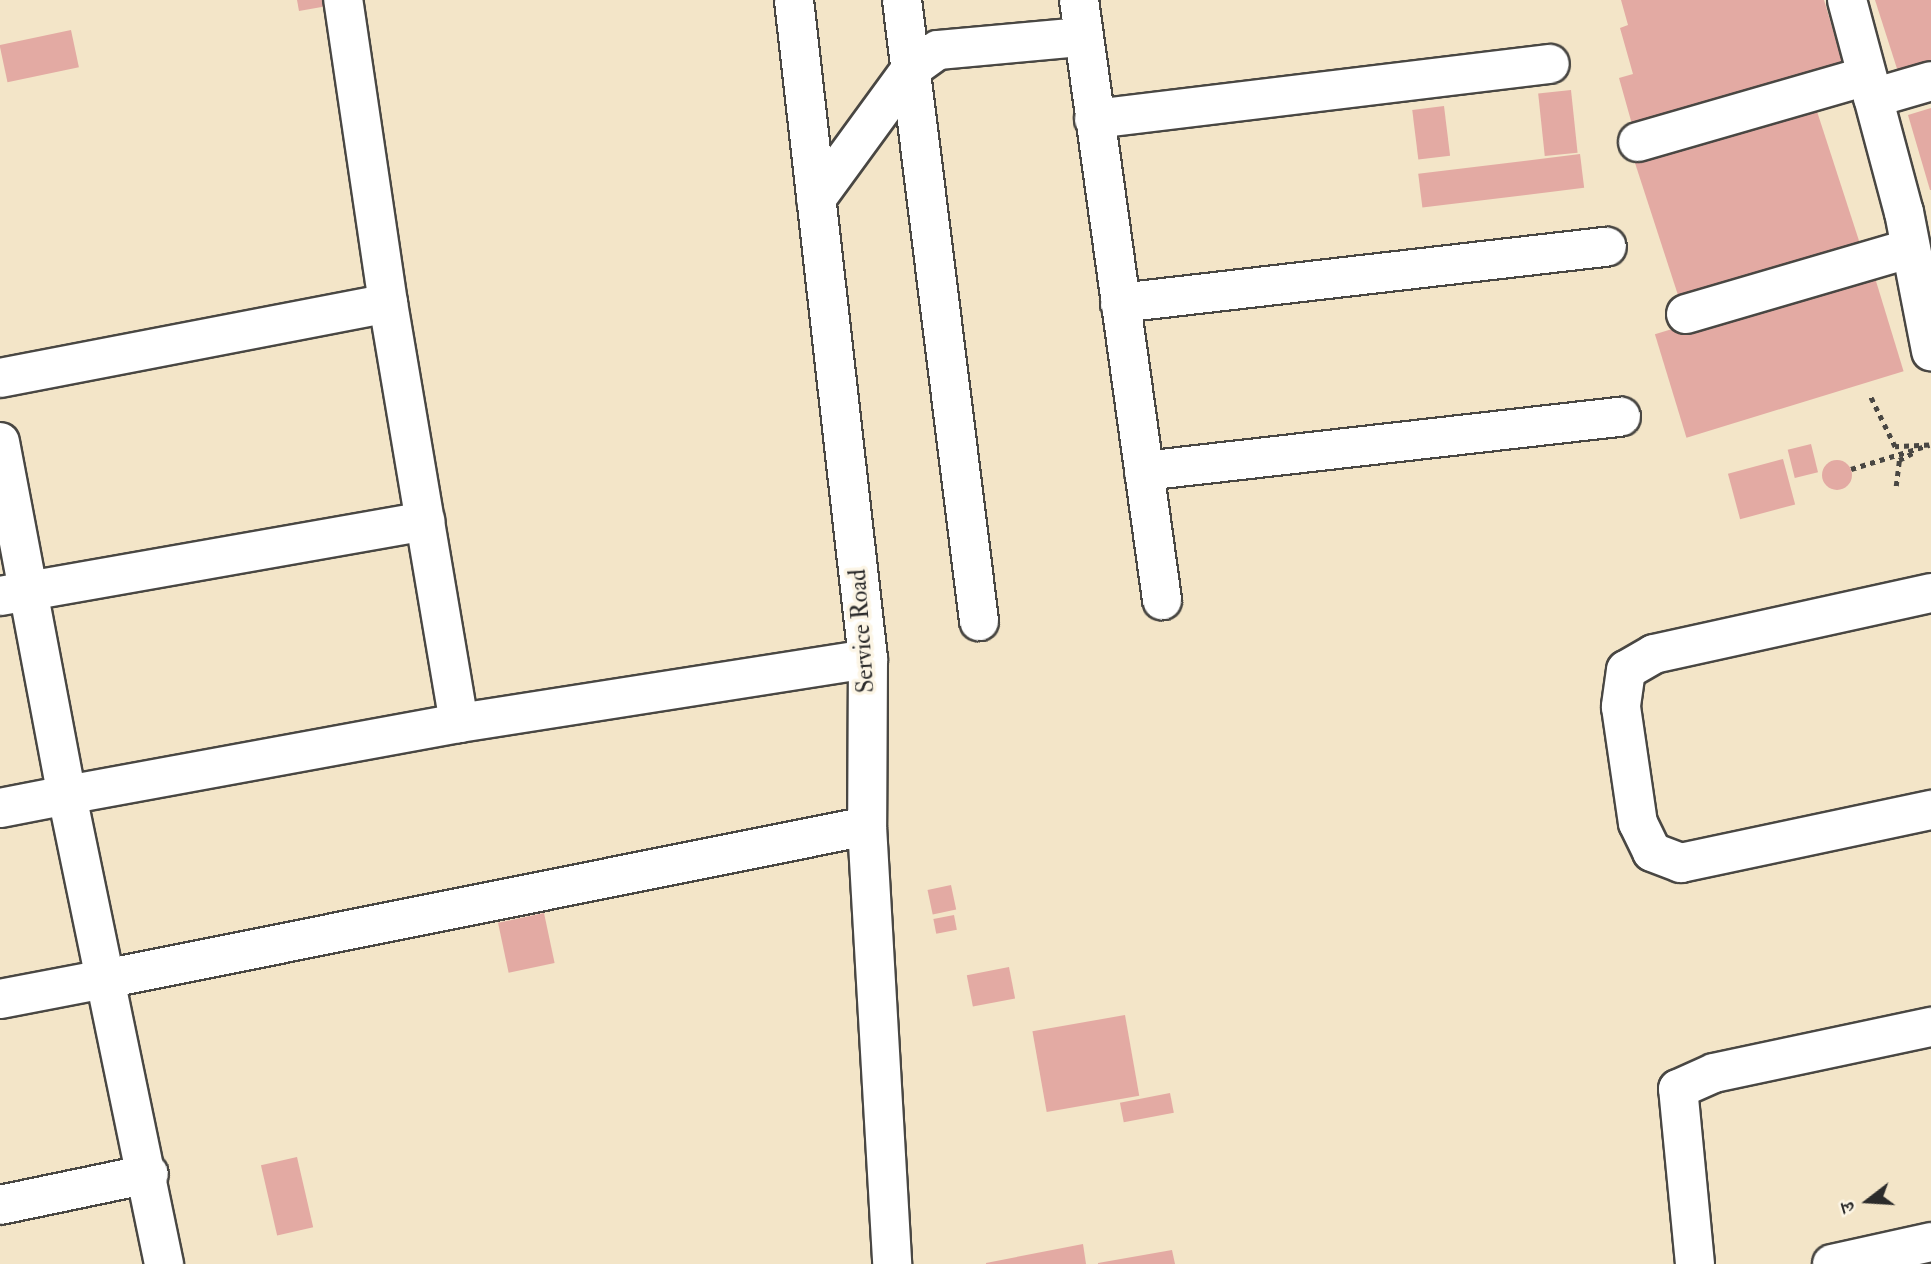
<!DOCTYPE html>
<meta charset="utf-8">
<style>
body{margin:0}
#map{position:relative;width:1931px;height:1264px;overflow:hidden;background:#f3e5c8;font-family:"IM FELL Double Pica","Noto Serif Devanagari",serif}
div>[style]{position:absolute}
.building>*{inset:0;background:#e3aaa3;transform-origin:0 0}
.round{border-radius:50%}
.path>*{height:4.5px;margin-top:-2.25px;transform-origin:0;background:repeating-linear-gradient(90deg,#494743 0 5px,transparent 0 10px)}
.roads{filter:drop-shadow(2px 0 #494743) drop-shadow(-2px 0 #494743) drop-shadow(0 2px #494743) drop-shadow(0 -2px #494743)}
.minor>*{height:38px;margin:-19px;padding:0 19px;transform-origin:19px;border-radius:19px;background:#fff}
.tertiary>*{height:38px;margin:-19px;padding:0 19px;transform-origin:19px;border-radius:19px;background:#fff}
span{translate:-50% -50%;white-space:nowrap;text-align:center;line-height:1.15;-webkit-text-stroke:7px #fcf5e5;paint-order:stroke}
.street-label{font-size:24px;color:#2b2b2b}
.north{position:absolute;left:1833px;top:1166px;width:70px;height:70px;-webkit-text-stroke:5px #fcf5e5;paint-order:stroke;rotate:253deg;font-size:19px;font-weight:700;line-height:28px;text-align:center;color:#2b2b2b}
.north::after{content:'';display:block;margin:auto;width:24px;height:32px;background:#2b2b2b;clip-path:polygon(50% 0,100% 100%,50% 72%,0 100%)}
</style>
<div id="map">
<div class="building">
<i style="clip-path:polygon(297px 0,333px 0,333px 5px,299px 11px)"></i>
<i style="clip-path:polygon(1621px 0,1824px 0,1846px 74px,1635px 135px,1619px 78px,1633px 74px,1620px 28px,1628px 25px)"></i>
<i style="clip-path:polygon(1875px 0,1931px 0,1931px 68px,1900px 78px)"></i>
<i style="left:71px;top:30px;width:38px;height:73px;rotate:78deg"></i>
<i style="left:1571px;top:90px;width:63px;height:33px;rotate:84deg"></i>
<i style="left:1812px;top:96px;width:160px;height:189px;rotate:72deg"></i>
<i style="left:1444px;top:106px;width:50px;height:32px;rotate:83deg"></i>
<i style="clip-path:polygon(1931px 108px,1931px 190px,1930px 190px,1908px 115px)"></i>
<i style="left:1580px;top:154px;width:34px;height:163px;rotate:83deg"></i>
<i style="left:1872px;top:268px;width:108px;height:227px;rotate:73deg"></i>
<i style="left:1811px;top:444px;width:29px;height:24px;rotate:76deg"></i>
<i style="left:1783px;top:459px;width:47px;height:57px;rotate:75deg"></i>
<i class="round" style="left:1822px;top:460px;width:30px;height:30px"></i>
<i style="left:951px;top:885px;width:25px;height:24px;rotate:78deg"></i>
<i style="left:544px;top:913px;width:51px;height:47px;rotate:78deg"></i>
<i style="left:954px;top:915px;width:15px;height:21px;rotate:79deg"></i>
<i style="left:1009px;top:967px;width:32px;height:43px;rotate:79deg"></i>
<i style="left:1125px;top:1015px;width:82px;height:94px;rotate:80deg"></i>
<i style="left:1170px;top:1093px;width:20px;height:51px;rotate:79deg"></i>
<i style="left:297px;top:1157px;width:72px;height:37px;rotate:77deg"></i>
<i style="clip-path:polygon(1083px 1244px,1086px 1264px,986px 1264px,986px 1263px)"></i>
<i style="clip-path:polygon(1172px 1250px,1175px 1264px,1098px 1264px,1098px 1263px)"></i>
</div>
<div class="path">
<i style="left:1851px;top:469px;width:82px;rotate:-17.1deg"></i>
<i style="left:1929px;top:445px;width:34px;rotate:177deg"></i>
<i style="left:1895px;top:447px;width:57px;rotate:-116.1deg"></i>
<i style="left:1896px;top:486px;width:26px;rotate:-83deg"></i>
<i style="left:1899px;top:460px;width:18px;rotate:-27deg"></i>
</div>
<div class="roads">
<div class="minor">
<i style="left:902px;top:0;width:626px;rotate:82.93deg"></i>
<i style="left:1079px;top:0;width:606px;rotate:82.12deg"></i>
<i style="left:1847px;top:0;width:220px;rotate:75deg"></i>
<i style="left:1904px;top:212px;width:142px;rotate:79deg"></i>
<i style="left:1873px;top:98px;width:60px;rotate:-16.3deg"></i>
<i style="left:1094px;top:119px;width:459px;rotate:-6.9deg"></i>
<i style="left:1638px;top:142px;width:238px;rotate:-16.1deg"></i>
<i style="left:816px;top:199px;width:160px;rotate:-53.9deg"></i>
<i style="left:910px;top:70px;width:34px;rotate:-36deg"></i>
<i style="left:938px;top:50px;width:145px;rotate:-5.2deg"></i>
<i style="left:388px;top:303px;width:426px;rotate:80.4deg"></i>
<i style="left:1120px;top:303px;width:490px;rotate:-6.6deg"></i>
<i style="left:1686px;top:314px;width:234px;rotate:-16.3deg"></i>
<i style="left:0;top:378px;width:395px;rotate:-10.9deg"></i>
<i style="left:388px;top:303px;width:306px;rotate:-98.4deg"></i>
<i style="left:0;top:442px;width:359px;rotate:79.3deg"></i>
<i style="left:67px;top:795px;width:68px;rotate:169deg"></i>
<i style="left:1144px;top:471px;width:480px;rotate:-6.5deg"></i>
<i style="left:1931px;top:593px;width:284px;rotate:167.6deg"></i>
<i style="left:1654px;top:654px;width:32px;rotate:150deg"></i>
<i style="left:1626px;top:670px;width:37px;rotate:98deg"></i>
<i style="left:1621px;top:707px;width:117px;rotate:81.7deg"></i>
<i style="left:1638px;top:823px;width:32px;rotate:64deg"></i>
<i style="left:1652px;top:852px;width:31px;rotate:21deg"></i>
<i style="left:1681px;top:863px;width:256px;rotate:-12deg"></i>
<i style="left:0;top:596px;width:432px;rotate:-10deg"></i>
<i style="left:867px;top:826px;width:777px;rotate:168.65deg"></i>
<i style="left:105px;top:979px;width:188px;rotate:-101.7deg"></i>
<i style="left:67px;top:795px;width:399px;rotate:-10.4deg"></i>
<i style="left:459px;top:723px;width:414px;rotate:-8.9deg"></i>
<i style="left:0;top:999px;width:107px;rotate:-10.8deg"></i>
<i style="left:105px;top:979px;width:291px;rotate:78.3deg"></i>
<i style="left:0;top:1205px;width:152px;rotate:-11.8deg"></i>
<i style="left:1695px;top:1264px;width:176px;rotate:-95.5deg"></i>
<i style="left:1678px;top:1089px;width:39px;rotate:-24deg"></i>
<i style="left:1714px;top:1073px;width:222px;rotate:-12deg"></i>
<i style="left:1832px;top:1264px;width:101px;rotate:-12.5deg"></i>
</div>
<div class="tertiary">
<i style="left:794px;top:0;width:663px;rotate:83.59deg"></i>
<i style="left:868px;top:659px;width:167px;rotate:90.3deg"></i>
<i style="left:867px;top:826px;width:439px;rotate:86.7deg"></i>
</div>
</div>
<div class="street-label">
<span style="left:862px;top:631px;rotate:-94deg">Service Road</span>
</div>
<div class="north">उ</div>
</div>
